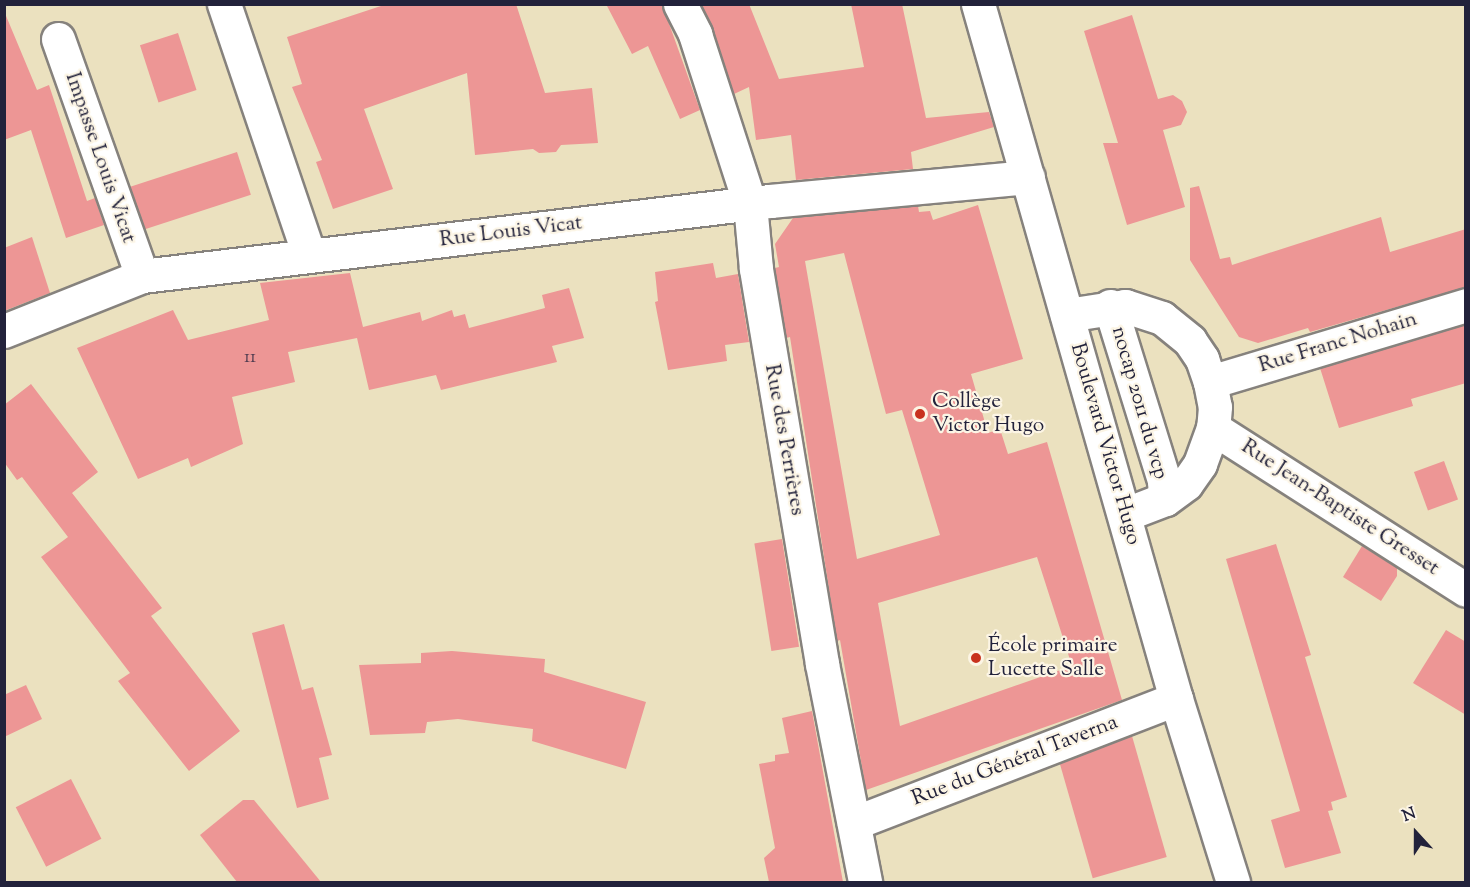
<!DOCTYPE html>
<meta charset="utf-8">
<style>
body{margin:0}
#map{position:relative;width:1470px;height:887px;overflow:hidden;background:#ebe1bf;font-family:"Sorts Mill Goudy",serif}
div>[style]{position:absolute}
.building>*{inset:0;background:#ed9695;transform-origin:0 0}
.roads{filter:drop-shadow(2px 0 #86827d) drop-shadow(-2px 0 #86827d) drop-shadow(0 2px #86827d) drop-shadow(0 -2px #86827d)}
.street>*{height:33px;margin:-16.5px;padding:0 16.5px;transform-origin:16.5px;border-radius:16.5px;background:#fff}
.secondary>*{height:33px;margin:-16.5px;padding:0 16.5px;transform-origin:16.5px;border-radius:16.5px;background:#fff}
.dots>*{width:16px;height:16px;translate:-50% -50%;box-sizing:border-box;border:3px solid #fcf5e5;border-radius:50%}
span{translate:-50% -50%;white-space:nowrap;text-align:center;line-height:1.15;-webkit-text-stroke:4.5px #fcf5e5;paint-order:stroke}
.number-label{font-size:18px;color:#553f52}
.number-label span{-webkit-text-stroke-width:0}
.street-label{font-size:21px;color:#22223b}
.poi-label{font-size:21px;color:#22223b}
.left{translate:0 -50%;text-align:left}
.frame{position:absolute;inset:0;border:6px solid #22223b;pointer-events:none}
.north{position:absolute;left:1386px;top:803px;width:60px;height:60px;-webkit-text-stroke:4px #fcf5e5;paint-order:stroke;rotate:339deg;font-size:16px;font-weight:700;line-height:24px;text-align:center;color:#22223b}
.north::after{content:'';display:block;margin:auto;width:21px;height:27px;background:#22223b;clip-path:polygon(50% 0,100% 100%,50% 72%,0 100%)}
</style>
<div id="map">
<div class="building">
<i style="clip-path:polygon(387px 4px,516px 4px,545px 93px,592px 88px,598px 143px,561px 145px,556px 152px,539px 153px,533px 149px,475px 155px,467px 73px,364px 109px,393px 189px,333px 209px,316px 162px,322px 160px,292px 87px,302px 84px,287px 37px)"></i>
<i style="clip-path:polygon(606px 4px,662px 4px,700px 110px,680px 119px,648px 46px,632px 54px)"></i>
<i style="clip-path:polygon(701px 4px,749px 4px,779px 79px,864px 67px,851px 4px,902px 4px,926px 118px,989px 112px,994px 127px,911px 152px,913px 169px,796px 180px,791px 135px,756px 140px,749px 87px,734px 94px)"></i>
<i style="clip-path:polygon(4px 11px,37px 90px,49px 85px,87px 201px,95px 198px,104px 225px,66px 238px,31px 130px,4px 140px)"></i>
<i style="clip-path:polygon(1132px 15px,1158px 99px,1173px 95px,1182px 101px,1187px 112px,1181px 125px,1163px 130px,1185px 207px,1127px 225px,1103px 143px,1118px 143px,1084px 31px)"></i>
<i style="left:178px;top:33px;width:60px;height:40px;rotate:72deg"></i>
<i style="left:237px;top:152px;width:45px;height:113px;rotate:72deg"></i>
<i style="clip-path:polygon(1199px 186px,1220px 259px,1230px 257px,1232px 265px,1381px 217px,1390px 252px,1466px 229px,1466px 287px,1310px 332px,1308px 328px,1258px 343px,1239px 337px,1190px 260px,1190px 188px)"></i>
<i style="clip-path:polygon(evenodd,978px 205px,1023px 359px,971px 374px,988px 433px,1000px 429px,1008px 454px,1047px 442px,1122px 700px,866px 790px,840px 640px,837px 641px,790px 337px,786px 338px,775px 268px,779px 267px,775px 244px,793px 218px,918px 206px,919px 212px,930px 211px,933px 220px,978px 205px,844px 253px,886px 414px,902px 410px,940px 535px,857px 559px,805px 261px,844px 253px,978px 205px,1037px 557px,1072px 666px,900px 726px,878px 603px,1037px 557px)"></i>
<i style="clip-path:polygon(32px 237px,50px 293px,4px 311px,4px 248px)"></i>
<i style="clip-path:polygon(713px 263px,716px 278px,738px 274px,749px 342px,725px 345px,727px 361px,668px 370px,655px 302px,658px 301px,655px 272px)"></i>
<i style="clip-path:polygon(350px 273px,363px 327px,420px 312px,422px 321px,452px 310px,454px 317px,465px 314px,469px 328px,545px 308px,542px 295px,569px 288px,584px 338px,552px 346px,557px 362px,441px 390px,436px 375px,369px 390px,357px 338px,288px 352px,295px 382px,232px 397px,243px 444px,191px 467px,188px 458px,138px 479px,77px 348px,173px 310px,188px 340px,269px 320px,260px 283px)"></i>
<i style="clip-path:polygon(1466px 325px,1466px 383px,1411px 399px,1413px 406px,1339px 428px,1320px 368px)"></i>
<i style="clip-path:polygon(31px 384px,98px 472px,72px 493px,162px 608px,151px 616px,240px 731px,189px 771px,118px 681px,130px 673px,41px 557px,68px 537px,22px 477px,17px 480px,4px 462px,4px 405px)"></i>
<i style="left:1444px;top:461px;width:41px;height:32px;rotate:70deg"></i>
<i style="left:782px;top:539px;width:109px;height:28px;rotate:81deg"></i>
<i style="clip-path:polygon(1276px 544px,1311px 655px,1305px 657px,1347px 797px,1331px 802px,1333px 810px,1328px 811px,1341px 853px,1285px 868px,1271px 820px,1300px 811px,1226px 559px)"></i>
<i style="clip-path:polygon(1362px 546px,1397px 568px,1397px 576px,1381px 601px,1343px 577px)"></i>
<i style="clip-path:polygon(284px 624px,302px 690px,313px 687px,332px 755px,319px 758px,329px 799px,297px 808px,252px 633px)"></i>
<i style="clip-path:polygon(1446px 630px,1466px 642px,1466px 715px,1413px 683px)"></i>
<i style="clip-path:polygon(452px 651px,545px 659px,544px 672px,646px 702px,626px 769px,532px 741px,533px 729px,458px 719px,427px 722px,425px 733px,370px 735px,359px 665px,421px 663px,421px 653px)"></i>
<i style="clip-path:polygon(26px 685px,42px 719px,4px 737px,4px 695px)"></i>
<i style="clip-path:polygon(812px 711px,843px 882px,769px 882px,764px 858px,775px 848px,759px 764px,775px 761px,775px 755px,789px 753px,782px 718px)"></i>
<i style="left:1132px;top:736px;width:126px;height:77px;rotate:74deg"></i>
<i style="left:71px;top:779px;width:67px;height:62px;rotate:63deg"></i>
<i style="clip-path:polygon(243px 800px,254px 800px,321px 882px,237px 882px,200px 835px)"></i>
</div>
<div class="roads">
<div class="street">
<i style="left:224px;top:4px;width:265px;rotate:71.3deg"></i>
<i style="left:680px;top:4px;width:34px;rotate:63deg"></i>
<i style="left:695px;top:34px;width:179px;rotate:72.1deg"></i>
<i style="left:750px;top:204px;width:65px;rotate:84.7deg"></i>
<i style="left:756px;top:269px;width:400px;rotate:80.5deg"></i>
<i style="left:822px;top:664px;width:222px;rotate:78.8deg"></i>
<i style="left:58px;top:39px;width:251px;rotate:70.5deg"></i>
<i style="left:1110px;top:306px;width:182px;rotate:72.8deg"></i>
<i style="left:1164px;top:480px;width:19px;rotate:87deg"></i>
<i style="left:1213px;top:428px;width:300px;rotate:32.6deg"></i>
<i style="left:854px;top:823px;width:345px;rotate:-21.1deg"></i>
</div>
<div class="secondary">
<i style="left:978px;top:4px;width:723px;rotate:74.1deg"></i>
<i style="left:1176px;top:699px;width:192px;rotate:72.7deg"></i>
<i style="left:1067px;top:315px;width:59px;rotate:-8.8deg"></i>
<i style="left:1125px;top:306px;width:39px;rotate:18deg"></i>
<i style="left:1162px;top:318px;width:36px;rotate:39deg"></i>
<i style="left:1190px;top:341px;width:22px;rotate:56deg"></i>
<i style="left:1202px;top:359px;width:24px;rotate:71deg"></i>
<i style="left:1210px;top:382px;width:25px;rotate:79deg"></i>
<i style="left:1215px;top:407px;width:21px;rotate:95deg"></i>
<i style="left:1213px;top:428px;width:38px;rotate:110deg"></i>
<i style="left:1200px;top:464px;width:24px;rotate:125deg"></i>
<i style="left:1186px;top:484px;width:26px;rotate:144deg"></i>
<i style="left:1165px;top:499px;width:42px;rotate:159deg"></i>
<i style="left:4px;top:331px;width:149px;rotate:-21.7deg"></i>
<i style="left:142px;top:276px;width:632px;rotate:-6.81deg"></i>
<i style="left:770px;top:201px;width:259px;rotate:-5.3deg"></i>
<i style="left:1210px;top:382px;width:267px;rotate:-16.7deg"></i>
</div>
</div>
<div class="dots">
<i style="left:920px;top:414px;background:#c8321e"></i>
<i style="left:976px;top:658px;background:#c8321e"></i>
</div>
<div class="number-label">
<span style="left:250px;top:358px">11</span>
</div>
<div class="street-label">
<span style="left:100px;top:158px;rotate:71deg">Impasse Louis Vicat</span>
<span style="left:511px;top:232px;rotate:-7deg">Rue Louis Vicat</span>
<span style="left:1338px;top:343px;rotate:-17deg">Rue Franc Nohain</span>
<span style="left:1139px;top:403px;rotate:74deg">nocap 2011 du vcp</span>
<span style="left:784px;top:440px;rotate:80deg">Rue des Perrières</span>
<span style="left:1105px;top:444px;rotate:74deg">Boulevard Victor Hugo</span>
<span style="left:1340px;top:508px;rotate:33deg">Rue Jean-Baptiste Gresset</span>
<span style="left:1015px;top:761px;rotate:-21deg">Rue du Général Taverna</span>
</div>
<div class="poi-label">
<span class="left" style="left:932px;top:414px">Collège<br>Victor Hugo</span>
<span class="left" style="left:988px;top:658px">École primaire<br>Lucette Salle</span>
</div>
<div class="frame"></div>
<div class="north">N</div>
</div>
